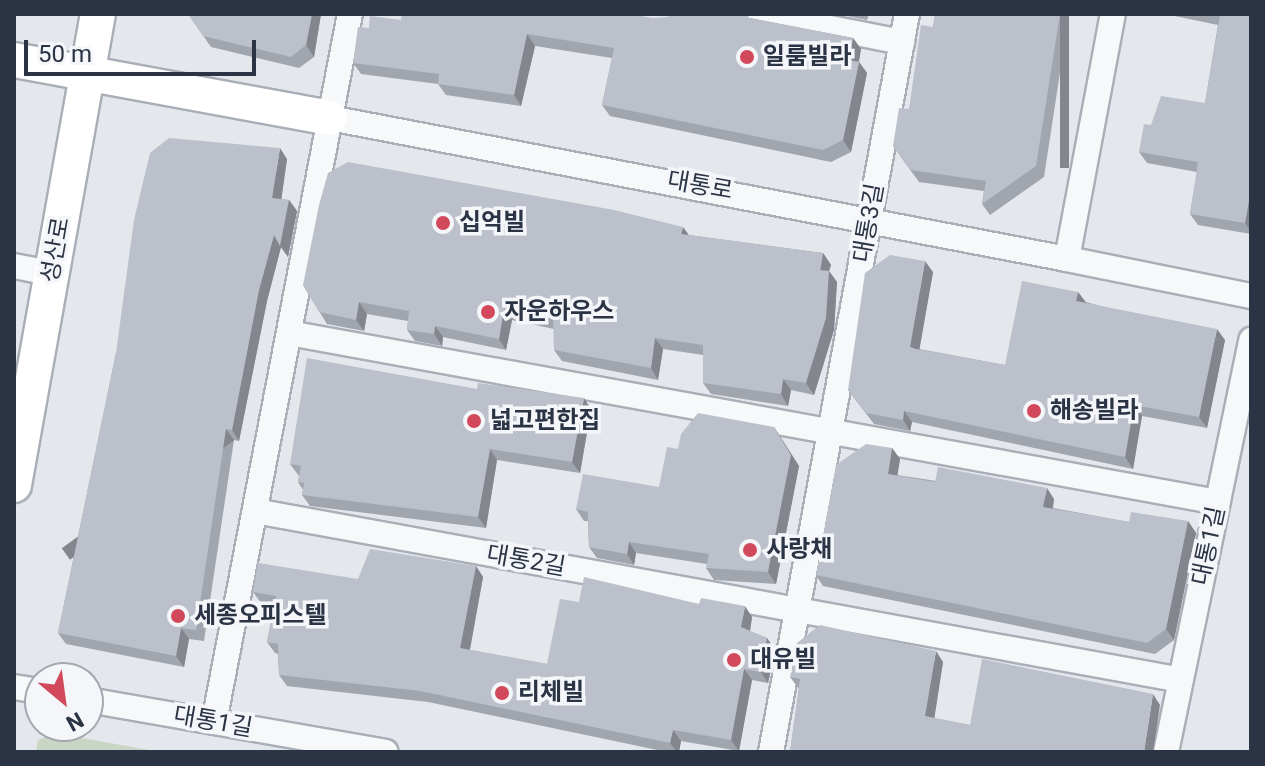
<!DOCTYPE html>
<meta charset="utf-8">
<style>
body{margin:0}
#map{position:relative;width:1265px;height:766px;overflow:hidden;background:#e4e7ec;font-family:Roboto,"Noto Sans KR",sans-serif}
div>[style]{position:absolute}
.green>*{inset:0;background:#c9d6c5}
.roads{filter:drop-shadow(2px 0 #a9aeb7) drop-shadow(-2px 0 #a9aeb7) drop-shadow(0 2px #a9aeb7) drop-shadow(0 -2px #a9aeb7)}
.street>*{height:24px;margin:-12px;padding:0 12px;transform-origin:12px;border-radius:12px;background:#f7f8fa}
.secondary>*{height:34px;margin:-17px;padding:0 17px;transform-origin:17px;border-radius:17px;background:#fff}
.wall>*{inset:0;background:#a1a5ae}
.shaded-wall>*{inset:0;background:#83868d;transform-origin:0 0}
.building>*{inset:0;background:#bbc0ca}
.dots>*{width:22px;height:22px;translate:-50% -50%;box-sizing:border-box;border:4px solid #f4f6f9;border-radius:50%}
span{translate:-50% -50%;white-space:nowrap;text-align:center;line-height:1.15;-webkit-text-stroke:7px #f4f6f9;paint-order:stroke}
.poi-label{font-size:24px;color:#2b3445;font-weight:700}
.left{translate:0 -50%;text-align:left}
.street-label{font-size:24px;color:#2b3445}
.frame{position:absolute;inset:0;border:16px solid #2b3445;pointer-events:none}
.north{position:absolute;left:24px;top:662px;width:80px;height:80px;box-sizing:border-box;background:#f4f6f9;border:2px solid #a4a8b1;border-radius:50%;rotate:151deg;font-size:22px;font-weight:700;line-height:32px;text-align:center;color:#2b3445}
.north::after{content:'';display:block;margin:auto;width:28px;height:36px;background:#d1495b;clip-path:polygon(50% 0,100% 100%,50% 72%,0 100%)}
.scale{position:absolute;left:24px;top:40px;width:232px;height:36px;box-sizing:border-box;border:4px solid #2b3445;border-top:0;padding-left:10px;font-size:24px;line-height:28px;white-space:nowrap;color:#2b3445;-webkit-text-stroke:6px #f4f6f9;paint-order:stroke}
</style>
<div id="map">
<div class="green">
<i style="clip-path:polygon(54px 733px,160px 752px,36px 752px,38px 740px)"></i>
</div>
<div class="roads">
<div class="street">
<i style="left:760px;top:14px;width:145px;rotate:11.2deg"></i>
<i style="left:330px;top:118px;width:750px;rotate:10.83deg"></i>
<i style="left:1067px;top:259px;width:249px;rotate:-79.4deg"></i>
<i style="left:1067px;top:259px;width:188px;rotate:11.4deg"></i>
<i style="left:14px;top:266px;width:38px;rotate:11deg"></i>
<i style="left:289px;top:333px;width:944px;rotate:10.31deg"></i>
<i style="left:255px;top:511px;width:941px;rotate:10.34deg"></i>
<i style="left:14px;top:687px;width:26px;rotate:9deg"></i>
<i style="left:88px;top:700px;width:302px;rotate:9.9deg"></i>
<i style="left:214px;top:722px;width:721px;rotate:-79.13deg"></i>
<i style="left:771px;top:752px;width:750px;rotate:-79.56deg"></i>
<i style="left:1166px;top:752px;width:421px;rotate:-78.3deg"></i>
</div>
<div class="secondary">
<i style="left:14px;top:60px;width:321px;rotate:10.4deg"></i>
<i style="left:14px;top:485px;width:478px;rotate:-79.9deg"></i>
</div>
</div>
<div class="wall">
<i style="clip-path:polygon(188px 14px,321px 14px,314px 57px,299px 68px,211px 47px)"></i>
<i style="clip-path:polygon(838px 14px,869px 14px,867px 20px)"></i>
<i style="clip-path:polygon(935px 14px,1069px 14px,1044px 177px,990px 215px,982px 204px,984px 191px,919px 182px,893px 146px,909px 109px,933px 27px)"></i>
<i style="clip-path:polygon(1165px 14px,1251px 14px,1251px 234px,1198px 225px,1190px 214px,1197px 172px,1147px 163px,1139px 152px,1151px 125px,1205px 103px,1218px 25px)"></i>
<i style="clip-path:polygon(652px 18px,750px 18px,853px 38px,861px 49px,859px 62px,867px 73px,851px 152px,831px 162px,610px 116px,602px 105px,612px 58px,535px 46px,521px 106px,446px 95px,438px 84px,361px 74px,353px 63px,369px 28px,401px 20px)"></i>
<i style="clip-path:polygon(287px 159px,281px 199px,289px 200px,297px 211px,288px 257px,281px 247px,267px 301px,239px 441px,234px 440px,204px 641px,189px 639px,184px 667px,66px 644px,58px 633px,116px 353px)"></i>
<i style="clip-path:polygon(689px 235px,823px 253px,831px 265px,829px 271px,837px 282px,834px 330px,814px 395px,791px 390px,788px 406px,711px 394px,703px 383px,703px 355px,663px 349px,658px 380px,562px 361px,554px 350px,554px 329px,512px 320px,506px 350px,443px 337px,442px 346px,415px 341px,407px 330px,408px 321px,367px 314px,364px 331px,327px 324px,303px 285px)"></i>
<i style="clip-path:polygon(933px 272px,919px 349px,1005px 365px,1078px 292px,1086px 302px,1225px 340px,1207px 428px,1142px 416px,1133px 469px,912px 422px,910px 431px,874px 424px,848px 390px)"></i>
<i style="clip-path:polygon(591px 409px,580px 473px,497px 460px,486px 528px,310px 506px,302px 495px,303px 490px,298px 482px,299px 476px,290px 464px)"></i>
<i style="clip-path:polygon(774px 427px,799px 466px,776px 584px,714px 580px,706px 568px,707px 564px,636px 553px,634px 565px,597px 558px,589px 547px,588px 521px,584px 521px,576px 509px,659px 487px,678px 449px)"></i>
<i style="clip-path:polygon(892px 448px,900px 459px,897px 475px,1054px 499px,1053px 508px,1129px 522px,1188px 521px,1196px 533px,1174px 640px,1155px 654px,823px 586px,816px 575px)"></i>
<i style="clip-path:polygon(476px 566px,483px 577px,470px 650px,547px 664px,579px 602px,752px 617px,750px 631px,767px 638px,775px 650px,768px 683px,752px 680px,739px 751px,681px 741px,679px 752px,667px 752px,428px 702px,287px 686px,279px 675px,278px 654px,275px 653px,267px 642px,274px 606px,261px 603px,253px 592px)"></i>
<i style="clip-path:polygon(943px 662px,934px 718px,970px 725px,1160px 705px,790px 752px,799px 689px,790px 677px)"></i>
</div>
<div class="shaded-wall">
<i style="clip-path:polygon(312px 14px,321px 14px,314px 57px,306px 45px)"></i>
<i style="left:1060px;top:14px;width:9px;height:154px"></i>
<i style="clip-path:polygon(527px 34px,535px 46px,521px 106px,514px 95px)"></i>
<i style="clip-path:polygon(853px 38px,861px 49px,857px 71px,849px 60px)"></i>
<i style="clip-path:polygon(859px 62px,867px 73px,851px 152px,843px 140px)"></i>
<i style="clip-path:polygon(280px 148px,287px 159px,280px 209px,272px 198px)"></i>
<i style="clip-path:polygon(1251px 190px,1251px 231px,1245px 223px)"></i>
<i style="clip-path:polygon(289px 200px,297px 211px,288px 257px,281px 247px,267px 301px,239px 441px,232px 430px,259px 290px,274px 235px)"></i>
<i style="clip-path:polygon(683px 227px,691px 238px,681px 234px)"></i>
<i style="clip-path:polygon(823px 253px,831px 265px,829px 271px,837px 282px,834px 330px,814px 395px,806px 383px)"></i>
<i style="clip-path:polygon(925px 261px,933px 272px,918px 358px,910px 347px)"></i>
<i style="clip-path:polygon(1078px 292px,1086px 303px,1076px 301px)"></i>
<i style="clip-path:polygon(359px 302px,367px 314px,364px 331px,356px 320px)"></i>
<i style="clip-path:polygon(504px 309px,512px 320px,506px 350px,499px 339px)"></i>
<i style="clip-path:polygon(435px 326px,443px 337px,442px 346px,434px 334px)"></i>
<i style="clip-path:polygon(1217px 329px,1225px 340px,1207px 428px,1199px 417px)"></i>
<i style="clip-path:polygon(655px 338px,663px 349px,658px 380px,651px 368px)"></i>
<i style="clip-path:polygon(783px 379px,791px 390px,788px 406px,781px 394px)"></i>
<i style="clip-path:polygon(584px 398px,591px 409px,580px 473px,572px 462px)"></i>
<i style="clip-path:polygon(1134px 405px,1142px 416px,1133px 469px,1125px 457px)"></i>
<i style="clip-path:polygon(904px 411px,912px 422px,910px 431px,903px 420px)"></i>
<i style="clip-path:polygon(774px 427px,799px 466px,776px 584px,768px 572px)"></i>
<i style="left:226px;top:429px;width:14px;height:203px;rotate:54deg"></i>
<i style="clip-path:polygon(892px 448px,900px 459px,896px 485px,888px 474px)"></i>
<i style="clip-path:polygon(490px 449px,497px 460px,486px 528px,478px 517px)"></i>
<i style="clip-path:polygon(1047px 488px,1054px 499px,1051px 518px,1043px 507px)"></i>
<i style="clip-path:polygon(1188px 521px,1196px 533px,1174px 640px,1166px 629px)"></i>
<i style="clip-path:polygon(629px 542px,636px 553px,634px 565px,627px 554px)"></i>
<i style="clip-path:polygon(476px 566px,483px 577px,468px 659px,460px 648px)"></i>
<i style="clip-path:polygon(745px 606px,752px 617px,749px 638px,741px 627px)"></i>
<i style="clip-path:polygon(181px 628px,189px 639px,184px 667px,176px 656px)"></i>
<i style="clip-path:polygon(767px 638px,775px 650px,768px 683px,761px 672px)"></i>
<i style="clip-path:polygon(936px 651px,943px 662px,933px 727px,925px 716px)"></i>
<i style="clip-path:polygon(744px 669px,752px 680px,739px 751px,731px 740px)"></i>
<i style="clip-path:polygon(1153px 694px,1160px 705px,1153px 752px,1144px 752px)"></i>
<i style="clip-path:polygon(673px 730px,681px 741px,679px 752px,677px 752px,670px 743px)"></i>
</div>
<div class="building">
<i style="clip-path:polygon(188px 14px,312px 14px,306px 45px,291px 57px,203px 36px)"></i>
<i style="clip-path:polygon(402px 14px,629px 14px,652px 18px,668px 17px,669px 14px,747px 14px,749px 18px,853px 38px,849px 60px,859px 62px,843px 140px,823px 150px,602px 105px,614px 48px,527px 34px,514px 95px,438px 84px,439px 74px,353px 63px,358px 27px,369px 28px,370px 16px,401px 20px)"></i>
<i style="clip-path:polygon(935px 14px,1060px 14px,1036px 166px,982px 204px,986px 181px,911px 170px,893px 146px,899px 108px,909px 109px,921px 25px,933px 27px)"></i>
<i style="clip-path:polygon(1210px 14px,1251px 14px,1251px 190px,1245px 223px,1190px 214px,1198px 162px,1139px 152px,1144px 124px,1151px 125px,1161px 96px,1205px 103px,1220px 16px)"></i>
<i style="clip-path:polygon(169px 138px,280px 148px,272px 198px,289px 200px,280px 246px,274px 235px,259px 290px,232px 430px,226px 429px,196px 630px,181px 628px,176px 656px,58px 633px,116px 353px,134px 220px,150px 153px)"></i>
<i style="clip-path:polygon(348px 162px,614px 210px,683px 227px,681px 234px,823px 253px,820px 270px,829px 271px,826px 318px,806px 383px,783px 379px,781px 394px,703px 383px,703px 345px,655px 338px,651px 368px,554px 350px,553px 319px,504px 309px,499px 339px,435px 326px,434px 334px,407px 330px,409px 311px,359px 302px,356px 320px,319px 312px,303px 285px,319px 205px,328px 173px)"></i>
<i style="clip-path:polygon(890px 255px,925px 261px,910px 347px,916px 349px,1005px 365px,1022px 281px,1078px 292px,1076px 301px,1217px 329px,1199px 417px,1134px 405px,1125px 457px,904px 411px,903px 420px,866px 413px,848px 390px,865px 273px)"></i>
<i style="clip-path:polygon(307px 358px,477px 389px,478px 383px,584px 398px,572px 462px,490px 449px,478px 517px,302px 495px,304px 483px,298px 482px,301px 466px,290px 464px)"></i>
<i style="clip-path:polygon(698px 413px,774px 427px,791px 455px,768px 572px,706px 568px,709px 554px,629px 542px,627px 554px,589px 547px,588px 512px,576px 509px,583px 474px,659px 487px,667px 447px,678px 449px,681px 434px)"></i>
<i style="clip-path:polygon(866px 444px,892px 448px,888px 474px,935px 482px,938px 467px,1047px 488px,1043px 507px,1129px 522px,1131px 512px,1188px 521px,1166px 629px,1147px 643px,816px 575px,836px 465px)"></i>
<i style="clip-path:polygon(370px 549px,476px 566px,460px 648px,547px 664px,560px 599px,579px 602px,584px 577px,699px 604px,701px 598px,745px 606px,741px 627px,767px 638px,761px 672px,744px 669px,731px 740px,673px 730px,670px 743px,420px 691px,279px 675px,278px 644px,267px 642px,276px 596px,253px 592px,258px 563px,358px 579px)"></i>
<i style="clip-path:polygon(820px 625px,936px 651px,925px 716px,970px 725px,982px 659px,1153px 694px,1144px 752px,790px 752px,800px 679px,790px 677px,797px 643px)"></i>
</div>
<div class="dots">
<i style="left:747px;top:57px;background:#d1495b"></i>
<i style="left:443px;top:223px;background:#d1495b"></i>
<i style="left:488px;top:312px;background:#d1495b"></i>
<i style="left:1034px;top:411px;background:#d1495b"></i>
<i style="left:474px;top:421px;background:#d1495b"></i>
<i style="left:750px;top:550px;background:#d1495b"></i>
<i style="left:178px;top:616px;background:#d1495b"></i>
<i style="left:734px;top:660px;background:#d1495b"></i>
<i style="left:502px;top:693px;background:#d1495b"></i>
</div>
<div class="poi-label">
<span class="left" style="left:763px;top:57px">일룸빌라</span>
<span class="left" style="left:459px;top:223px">십억빌</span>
<span class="left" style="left:504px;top:312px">자운하우스</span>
<span class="left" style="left:1050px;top:411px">해송빌라</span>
<span class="left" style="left:490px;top:421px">넓고편한집</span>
<span class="left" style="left:766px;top:550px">사랑채</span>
<span class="left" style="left:194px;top:616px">세종오피스텔</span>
<span class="left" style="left:750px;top:660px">대유빌</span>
<span class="left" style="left:518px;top:693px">리체빌</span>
</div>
<div class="street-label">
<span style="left:700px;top:186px;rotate:10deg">대통로</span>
<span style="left:869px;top:223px;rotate:-80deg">대통3길</span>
<span style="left:56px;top:250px;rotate:-80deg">성산로</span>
<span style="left:1209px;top:546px;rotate:-78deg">대통1길</span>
<span style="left:526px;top:561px;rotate:10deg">대통2길</span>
<span style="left:213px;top:722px;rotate:10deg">대통1길</span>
</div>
<div class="frame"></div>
<div class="north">N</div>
<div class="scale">50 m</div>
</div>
